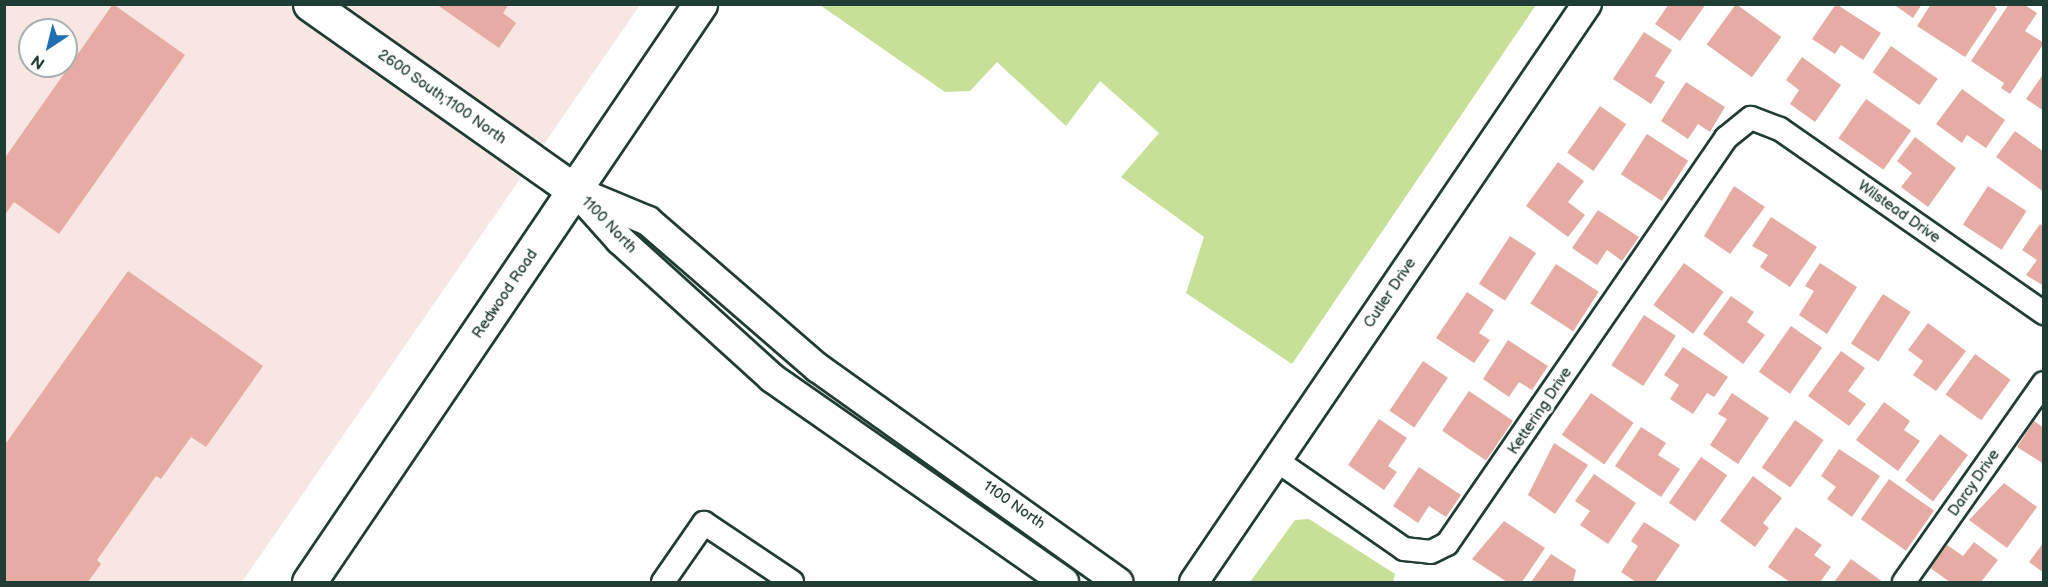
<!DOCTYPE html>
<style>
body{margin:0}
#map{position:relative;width:2048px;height:587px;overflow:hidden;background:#fff;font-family:"Balsamiq Sans",sans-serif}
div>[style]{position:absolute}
.built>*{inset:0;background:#f8e6e3}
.green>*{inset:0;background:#c6e097}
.building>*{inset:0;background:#e6aca3;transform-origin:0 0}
.roads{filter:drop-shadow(2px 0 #1f3d34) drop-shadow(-2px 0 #1f3d34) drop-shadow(0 2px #1f3d34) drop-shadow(0 -2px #1f3d34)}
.minor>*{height:22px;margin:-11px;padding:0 11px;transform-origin:11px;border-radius:11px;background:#fff}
.tertiary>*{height:28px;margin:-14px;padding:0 14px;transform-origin:14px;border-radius:14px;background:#fff}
.secondary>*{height:33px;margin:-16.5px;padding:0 16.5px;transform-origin:16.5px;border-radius:16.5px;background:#fff}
span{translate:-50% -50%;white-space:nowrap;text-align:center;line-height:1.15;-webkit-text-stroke:6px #fff;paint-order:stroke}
.street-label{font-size:15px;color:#1f3d34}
.frame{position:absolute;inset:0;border:6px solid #1f3d34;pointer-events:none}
.north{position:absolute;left:18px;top:18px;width:60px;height:60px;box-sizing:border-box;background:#fff;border:2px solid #a5b1ae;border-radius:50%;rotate:215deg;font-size:16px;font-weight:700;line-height:24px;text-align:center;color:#1f3d34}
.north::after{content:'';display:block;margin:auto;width:21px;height:27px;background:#1f6fb2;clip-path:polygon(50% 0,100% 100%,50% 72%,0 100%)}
</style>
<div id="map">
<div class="built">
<i style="clip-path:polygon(evenodd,4px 5px,640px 5px,242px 582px,5px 582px,4px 5px,30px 30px,66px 30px,66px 66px,30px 66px,30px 30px)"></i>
</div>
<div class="green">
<i style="clip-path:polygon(820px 5px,1536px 5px,1292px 364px,1186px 293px,1204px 237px,1121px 177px,1159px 133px,1100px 81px,1066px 126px,997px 62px,970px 91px,945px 92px)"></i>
<i style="clip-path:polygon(1309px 519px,1395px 574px,1393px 582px,1250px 582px,1295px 520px)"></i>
</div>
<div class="building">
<i style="clip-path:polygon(113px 4px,185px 55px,59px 234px,14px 202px,4px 216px,4px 159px)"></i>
<i style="clip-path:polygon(436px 4px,509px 4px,503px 13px,516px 23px,499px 48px)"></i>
<i style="clip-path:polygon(1669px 4px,1706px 4px,1680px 41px,1655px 24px)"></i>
<i style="left:1736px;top:4px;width:56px;height:50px;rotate:36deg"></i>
<i style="clip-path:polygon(1836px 4px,1881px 33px,1863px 60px,1841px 45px,1835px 54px,1812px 39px)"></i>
<i style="clip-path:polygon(1893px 4px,1922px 4px,1913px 18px)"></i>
<i style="clip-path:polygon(1931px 4px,1993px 4px,1997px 9px,1965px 57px,1917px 26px)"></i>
<i style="clip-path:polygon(2009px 4px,2023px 4px,2037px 13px,2025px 31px,2044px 43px,2010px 94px,2001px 88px,2004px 83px,1971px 61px)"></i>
<i style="clip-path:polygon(1644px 32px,1672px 50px,1655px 76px,1665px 82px,1651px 104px,1613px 79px)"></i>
<i style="left:1891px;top:46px;width:57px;height:32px;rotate:35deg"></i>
<i style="clip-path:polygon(1802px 57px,1841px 85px,1815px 122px,1790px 104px,1799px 90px,1786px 80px)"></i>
<i style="clip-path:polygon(2044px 73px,2044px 111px,2026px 99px)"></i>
<i style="clip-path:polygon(1686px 82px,1725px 107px,1710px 132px,1698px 124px,1688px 139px,1661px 121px)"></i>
<i style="clip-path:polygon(1962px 89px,2005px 120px,1986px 148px,1967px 135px,1962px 143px,1936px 124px)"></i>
<i style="left:1866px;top:99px;width:55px;height:48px;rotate:35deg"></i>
<i style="left:1600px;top:106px;width:32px;height:57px;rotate:35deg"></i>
<i style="clip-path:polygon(2015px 131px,2044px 152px,2044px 192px,1996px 157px)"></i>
<i style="left:1647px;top:134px;width:49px;height:48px;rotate:33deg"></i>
<i style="clip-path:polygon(1915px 137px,1956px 168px,1928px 207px,1901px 187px,1912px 173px,1897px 161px)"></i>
<i style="clip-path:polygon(1558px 162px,1584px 181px,1568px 202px,1585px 215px,1568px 237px,1526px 206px)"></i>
<i style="clip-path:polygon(1734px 186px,1765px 207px,1730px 254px,1704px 236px)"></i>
<i style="left:1988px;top:186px;width:46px;height:46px;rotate:33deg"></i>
<i style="clip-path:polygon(1598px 210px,1639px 237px,1622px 261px,1607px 250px,1597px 265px,1572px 248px)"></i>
<i style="clip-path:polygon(1771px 217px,1817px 247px,1790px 287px,1760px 267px,1768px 255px,1752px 246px)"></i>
<i style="clip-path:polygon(2040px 224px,2044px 227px,2044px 286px,2026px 275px,2037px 260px,2022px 250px)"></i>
<i style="left:1510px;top:236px;width:31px;height:57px;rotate:33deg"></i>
<i style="left:1684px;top:263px;width:49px;height:52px;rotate:36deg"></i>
<i style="clip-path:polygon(1820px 263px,1857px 287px,1827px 334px,1799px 315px,1814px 291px,1805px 286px)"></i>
<i style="left:1556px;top:264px;width:51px;height:47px;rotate:33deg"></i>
<i style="clip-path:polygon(128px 271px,263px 366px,206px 447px,191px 437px,161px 479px,156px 476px,97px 560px,101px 564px,88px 582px,4px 582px,4px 446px)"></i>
<i style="clip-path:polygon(1467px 292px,1494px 310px,1479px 333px,1490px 340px,1474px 363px,1436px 338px)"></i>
<i style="left:1883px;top:294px;width:33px;height:59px;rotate:33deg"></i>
<i style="clip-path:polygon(1731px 296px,1754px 312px,1747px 322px,1765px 335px,1743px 364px,1703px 334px)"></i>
<i style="left:1644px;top:315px;width:38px;height:60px;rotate:33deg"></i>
<i style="clip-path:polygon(1928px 323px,1966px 351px,1936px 391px,1913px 375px,1923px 361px,1908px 350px)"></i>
<i style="left:1791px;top:326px;width:38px;height:56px;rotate:35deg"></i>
<i style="clip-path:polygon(1508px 340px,1548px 366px,1532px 390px,1519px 382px,1509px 397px,1483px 379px)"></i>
<i style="clip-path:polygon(1683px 347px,1728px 377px,1714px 397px,1707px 393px,1693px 414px,1670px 399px,1679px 385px,1664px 375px)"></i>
<i style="clip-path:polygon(1841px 351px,1865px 368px,1848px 391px,1866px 404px,1849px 426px,1808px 396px)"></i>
<i style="left:1975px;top:354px;width:44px;height:50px;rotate:36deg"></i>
<i style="left:1423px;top:361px;width:30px;height:60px;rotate:34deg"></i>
<i style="left:1469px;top:391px;width:53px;height:48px;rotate:34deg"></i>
<i style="left:1591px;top:393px;width:52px;height:51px;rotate:35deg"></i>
<i style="clip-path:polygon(1732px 393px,1769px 418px,1738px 464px,1710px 445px,1727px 419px,1718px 414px)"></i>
<i style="clip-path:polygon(1884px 402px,1910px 421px,1904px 430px,1920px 441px,1898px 471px,1856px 440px)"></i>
<i style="clip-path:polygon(1379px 419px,1407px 438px,1388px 466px,1397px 472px,1384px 490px,1348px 465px)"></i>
<i style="left:1795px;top:420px;width:35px;height:58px;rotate:35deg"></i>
<i style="clip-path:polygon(2034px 421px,2044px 428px,2044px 464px,2017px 447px)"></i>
<i style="clip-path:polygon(1641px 427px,1666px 443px,1658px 455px,1680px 469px,1661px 497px,1615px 466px)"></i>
<i style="left:1940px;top:434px;width:35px;height:58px;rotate:37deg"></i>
<i style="clip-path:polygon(1554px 443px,1588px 465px,1555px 514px,1528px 495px)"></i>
<i style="clip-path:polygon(1839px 449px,1880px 476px,1852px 517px,1827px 499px,1836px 487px,1821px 476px)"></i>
<i style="left:1701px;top:457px;width:32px;height:56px;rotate:35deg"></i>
<i style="clip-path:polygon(1419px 467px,1461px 495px,1446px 517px,1429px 506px,1418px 523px,1393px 506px)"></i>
<i style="clip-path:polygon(1594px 474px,1636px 503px,1608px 544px,1580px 525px,1590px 511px,1575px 501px)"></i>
<i style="clip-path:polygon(1753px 476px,1782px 498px,1763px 523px,1769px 528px,1755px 547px,1720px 521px)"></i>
<i style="left:1889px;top:479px;width:55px;height:49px;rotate:35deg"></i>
<i style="clip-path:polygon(2004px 483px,2037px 507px,2007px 548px,1969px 520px)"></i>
<i style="clip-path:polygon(1504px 521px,1545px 548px,1522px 582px,1507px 582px,1472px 559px)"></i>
<i style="clip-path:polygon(1644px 522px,1680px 545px,1655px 582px,1636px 582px,1621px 572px,1638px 546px,1631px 541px)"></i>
<i style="clip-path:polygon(1796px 527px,1822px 545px,1814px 555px,1831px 567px,1820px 582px,1790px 582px,1768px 567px)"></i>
<i style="clip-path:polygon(1974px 542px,1998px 560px,1981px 582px,1950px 582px,1930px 568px,1947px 545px,1963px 556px)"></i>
<i style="clip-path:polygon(2044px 542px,2044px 573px,2029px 562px)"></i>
<i style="clip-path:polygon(1551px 554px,1576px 570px,1573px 582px,1531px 582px)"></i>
<i style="clip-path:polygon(1851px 559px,1883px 582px,1834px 582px)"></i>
</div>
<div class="roads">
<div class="minor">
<i style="left:1276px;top:460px;width:156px;rotate:34.8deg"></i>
<i style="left:1404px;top:549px;width:27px;rotate:6deg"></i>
<i style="left:1431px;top:552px;width:18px;rotate:-27deg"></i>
<i style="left:1447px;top:544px;width:493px;rotate:-55.5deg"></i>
<i style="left:1726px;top:138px;width:32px;rotate:-39deg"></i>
<i style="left:1751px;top:118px;width:31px;rotate:21deg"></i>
<i style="left:1780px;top:129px;width:322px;rotate:34.9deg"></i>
<i style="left:663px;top:582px;width:72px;rotate:-55.2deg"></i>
<i style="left:704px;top:523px;width:106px;rotate:33.8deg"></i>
<i style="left:1904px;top:582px;width:243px;rotate:-54.9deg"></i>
</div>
<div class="tertiary">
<i style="left:574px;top:190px;width:80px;rotate:22.7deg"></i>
<i style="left:648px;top:221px;width:225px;rotate:40.9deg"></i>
<i style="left:818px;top:368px;width:369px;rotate:35.5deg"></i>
<i style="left:578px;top:193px;width:63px;rotate:48.2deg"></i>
<i style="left:620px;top:240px;width:205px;rotate:42.2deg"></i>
<i style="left:772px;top:378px;width:356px;rotate:34.9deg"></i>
<i style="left:1194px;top:582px;width:699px;rotate:-55.79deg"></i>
</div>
<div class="secondary">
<i style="left:310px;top:4px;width:323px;rotate:35.2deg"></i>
<i style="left:309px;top:582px;width:698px;rotate:-55.92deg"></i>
</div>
</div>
<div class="street-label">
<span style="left:442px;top:97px;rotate:35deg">2600 South;1100 North</span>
<span style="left:1899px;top:212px;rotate:35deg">Wilstead Drive</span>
<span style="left:609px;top:225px;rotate:46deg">1100 North</span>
<span style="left:1390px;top:293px;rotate:-56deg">Cutler Drive</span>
<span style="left:505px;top:294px;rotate:-56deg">Redwood Road</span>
<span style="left:1540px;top:411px;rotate:-56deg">Kettering Drive</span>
<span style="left:1974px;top:483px;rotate:-55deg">Darcy Drive</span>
<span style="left:1014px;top:505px;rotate:35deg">1100 North</span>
</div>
<div class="frame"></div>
<div class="north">N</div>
</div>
